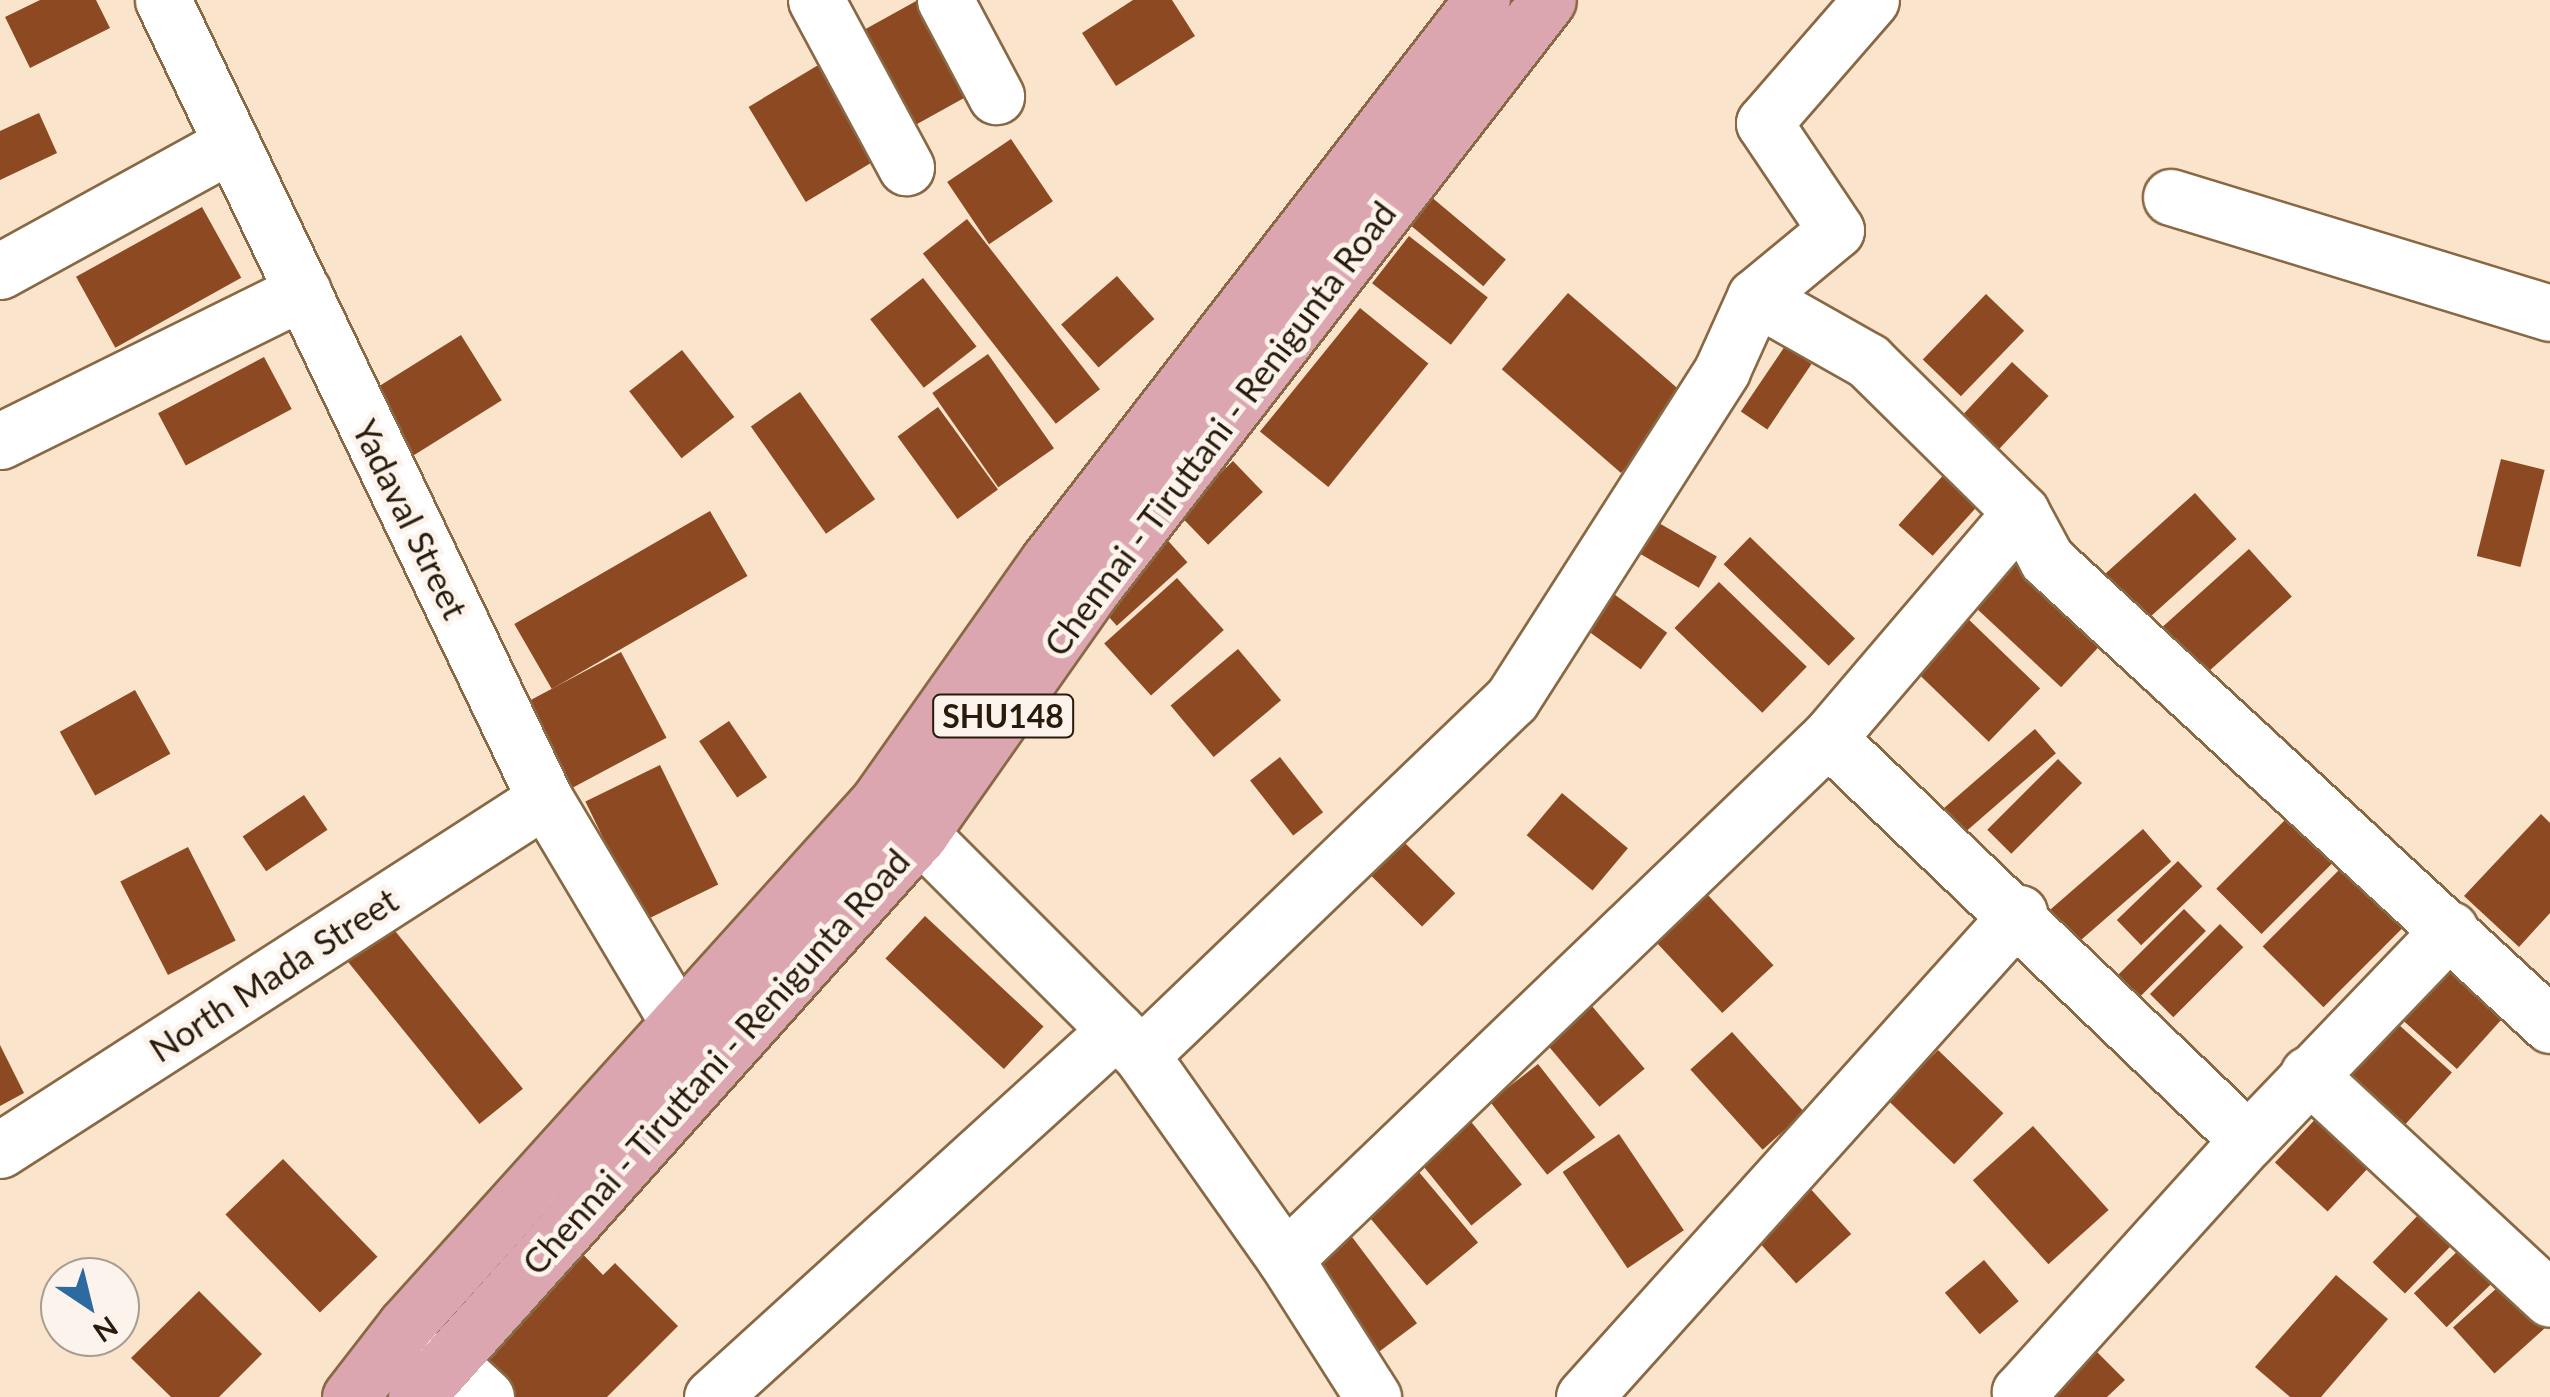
<!DOCTYPE html>
<style>
body{margin:0}
#map{position:relative;width:2550px;height:1397px;overflow:hidden;background:#fbe4cc;font-family:Lato,sans-serif}
div>[style]{position:absolute}
.building>*{inset:0;background:#8d4921;transform-origin:0 0}
.roads{filter:drop-shadow(2px 0 #896844) drop-shadow(-2px 0 #896844) drop-shadow(0 2px #896844) drop-shadow(0 -2px #896844)}
.minor>*{height:55px;margin:-27.5px;padding:0 27.5px;transform-origin:27.5px;border-radius:27.5px;background:#fff}
.major>*{height:55px;margin:-27.5px;padding:0 27.5px;transform-origin:27.5px;border-radius:27.5px;background:#dca6b0}
span{translate:-50% -50%;white-space:nowrap;text-align:center;line-height:1.15;-webkit-text-stroke:10px #fcf4ec;paint-order:stroke}
.shield-label span{padding:2px 8px;background:#fcf4ec;border:2px solid;border-radius:8px;-webkit-text-stroke-width:0}
.shield-label{font-size:32px;color:#281b0b;font-weight:700}
.street-label{font-size:35px;color:#281b0b}
.north{position:absolute;left:40px;top:1257px;width:100px;height:100px;box-sizing:border-box;background:#fcf4ec;border:2px solid #a79d92;border-radius:50%;rotate:145deg;font-size:28px;font-weight:700;line-height:40px;text-align:center;color:#281b0b}
.north::after{content:'';display:block;margin:auto;width:35px;height:45px;background:#2d6aa1;clip-path:polygon(50% 0,100% 100%,50% 72%,0 100%)}
</style>
<div id="map">
<div class="building">
<i style="clip-path:polygon(40px 0,96px 0,110px 28px,30px 68px,5px 17px)"></i>
<i style="left:918px;top:0;width:108px;height:80px;rotate:61deg"></i>
<i style="clip-path:polygon(1133px 0,1172px 0,1195px 36px,1116px 86px,1082px 33px)"></i>
<i style="left:830px;top:58px;width:111px;height:95px;rotate:59deg"></i>
<i style="clip-path:polygon(39px 113px,57px 153px,0 180px,0 131px)"></i>
<i style="left:1011px;top:139px;width:75px;height:77px;rotate:56deg"></i>
<i style="left:1417px;top:185px;width:116px;height:35px;rotate:40deg"></i>
<i style="left:202px;top:207px;width:81px;height:144px;rotate:61deg"></i>
<i style="left:967px;top:219px;width:216px;height:56px;rotate:52deg"></i>
<i style="left:1409px;top:236px;width:100px;height:60px;rotate:38deg"></i>
<i style="left:1117px;top:276px;width:57px;height:74px;rotate:49deg"></i>
<i style="left:923px;top:278px;width:87px;height:67px;rotate:52deg"></i>
<i style="left:1568px;top:293px;width:158px;height:101px;rotate:41deg"></i>
<i style="left:1986px;top:294px;width:53px;height:91px;rotate:44deg"></i>
<i style="left:1360px;top:308px;width:88px;height:159px;rotate:39deg"></i>
<i style="left:461px;top:335px;width:77px;height:108px;rotate:58deg"></i>
<i style="left:1785px;top:346px;width:32px;height:79px;rotate:34deg"></i>
<i style="left:682px;top:350px;width:85px;height:67px;rotate:52deg"></i>
<i style="left:988px;top:354px;width:115px;height:68px;rotate:55deg"></i>
<i style="left:264px;top:357px;width:59px;height:120px;rotate:62deg"></i>
<i style="left:2012px;top:362px;width:50px;height:81px;rotate:43deg"></i>
<i style="left:800px;top:392px;width:131px;height:60px;rotate:55deg"></i>
<i style="left:938px;top:407px;width:102px;height:50px;rotate:54deg"></i>
<i style="left:2501px;top:459px;width:45px;height:100px;rotate:14deg"></i>
<i style="left:1233px;top:461px;width:43px;height:76px;rotate:46deg"></i>
<i style="left:1948px;top:470px;width:46px;height:74px;rotate:42deg"></i>
<i style="left:2195px;top:493px;width:62px;height:123px;rotate:48deg"></i>
<i style="left:710px;top:511px;width:75px;height:226px;rotate:60deg"></i>
<i style="left:1645px;top:515px;width:83px;height:36px;rotate:30deg"></i>
<i style="left:1162px;top:534px;width:38px;height:95px;rotate:48deg"></i>
<i style="left:1750px;top:537px;width:146px;height:38px;rotate:44deg"></i>
<i style="left:2011px;top:549px;width:131px;height:67px;rotate:43deg"></i>
<i style="left:2249px;top:549px;width:64px;height:118px;rotate:48deg"></i>
<i style="left:1177px;top:578px;width:70px;height:98px;rotate:48deg"></i>
<i style="left:1596px;top:581px;width:88px;height:45px;rotate:36deg"></i>
<i style="left:1719px;top:582px;width:122px;height:64px;rotate:44deg"></i>
<i style="left:1961px;top:612px;width:110px;height:74px;rotate:44deg"></i>
<i style="left:1238px;top:649px;width:67px;height:88px;rotate:50deg"></i>
<i style="left:621px;top:652px;width:97px;height:107px;rotate:62deg"></i>
<i style="left:135px;top:690px;width:73px;height:86px;rotate:61deg"></i>
<i style="left:729px;top:721px;width:68px;height:36px;rotate:56deg"></i>
<i style="left:2035px;top:729px;width:32px;height:122px;rotate:49deg"></i>
<i style="left:1280px;top:757px;width:70px;height:38px;rotate:52deg"></i>
<i style="left:2058px;top:759px;width:34px;height:100px;rotate:45deg"></i>
<i style="left:660px;top:765px;width:133px;height:83px;rotate:64deg"></i>
<i style="left:1562px;top:793px;width:86px;height:55px;rotate:40deg"></i>
<i style="left:304px;top:795px;width:42px;height:74px;rotate:56deg"></i>
<i style="left:2299px;top:806px;width:64px;height:117px;rotate:45deg"></i>
<i style="clip-path:polygon(2541px 814px,2550px 823px,2550px 913px,2519px 947px,2464px 896px)"></i>
<i style="left:2143px;top:829px;width:43px;height:131px;rotate:49deg"></i>
<i style="left:1398px;top:836px;width:81px;height:47px;rotate:45deg"></i>
<i style="left:188px;top:847px;width:105px;height:76px;rotate:63deg"></i>
<i style="left:2351px;top:858px;width:86px;height:125px;rotate:45deg"></i>
<i style="left:2178px;top:861px;width:35px;height:85px;rotate:46deg"></i>
<i style="left:1693px;top:879px;width:118px;height:70px;rotate:47deg"></i>
<i style="left:2184px;top:909px;width:31px;height:106px;rotate:45deg"></i>
<i style="left:925px;top:916px;width:162px;height:58px;rotate:43deg"></i>
<i style="left:387px;top:921px;width:216px;height:56px;rotate:51deg"></i>
<i style="left:2220px;top:924px;width:33px;height:99px;rotate:45deg"></i>
<i style="left:2447px;top:947px;width:89px;height:84px;rotate:42deg"></i>
<i style="left:1581px;top:993px;width:99px;height:59px;rotate:50deg"></i>
<i style="left:2388px;top:1015px;width:86px;height:83px;rotate:42deg"></i>
<i style="left:1732px;top:1032px;width:108px;height:56px;rotate:48deg"></i>
<i style="clip-path:polygon(0 1045px,24px 1093px,0 1106px)"></i>
<i style="left:1938px;top:1050px;width:91px;height:71px;rotate:44deg"></i>
<i style="left:1538px;top:1064px;width:93px;height:61px;rotate:52deg"></i>
<i style="left:2322px;top:1112px;width:72px;height:69px;rotate:43deg"></i>
<i style="left:1464px;top:1113px;width:92px;height:65px;rotate:51deg"></i>
<i style="left:2033px;top:1126px;width:113px;height:81px;rotate:48deg"></i>
<i style="left:1619px;top:1134px;width:116px;height:68px;rotate:56deg"></i>
<i style="left:283px;top:1159px;width:136px;height:80px;rotate:46deg"></i>
<i style="left:1408px;top:1159px;width:109px;height:67px;rotate:50deg"></i>
<i style="left:1799px;top:1176px;width:78px;height:74px;rotate:48deg"></i>
<i style="left:2424px;top:1209px;width:45px;height:74px;rotate:44deg"></i>
<i style="left:1346px;top:1229px;width:118px;height:55px;rotate:53deg"></i>
<i style="clip-path:polygon(570px 1241px,603px 1275px,615px 1263px,678px 1326px,607px 1397px,510px 1397px,462px 1348px)"></i>
<i style="left:2465px;top:1244px;width:47px;height:71px;rotate:46deg"></i>
<i style="left:1984px;top:1260px;width:54px;height:51px;rotate:50deg"></i>
<i style="clip-path:polygon(2336px 1275px,2388px 1319px,2321px 1397px,2290px 1397px,2255px 1367px)"></i>
<i style="left:2508px;top:1278px;width:62px;height:74px;rotate:48deg"></i>
<i style="clip-path:polygon(199px 1291px,262px 1354px,219px 1397px,171px 1397px,131px 1358px)"></i>
<i style="clip-path:polygon(2096px 1351px,2125px 1380px,2107px 1397px,2050px 1397px)"></i>
</div>
<div class="roads">
<div class="minor">
<i style="left:163px;top:0;width:886px;rotate:64.45deg"></i>
<i style="left:545px;top:799px;width:265px;rotate:59.2deg"></i>
<i style="left:681px;top:1027px;width:41px;rotate:41.1deg"></i>
<i style="left:816px;top:0;width:190px;rotate:61.7deg"></i>
<i style="left:945px;top:0;width:109px;rotate:62deg"></i>
<i style="left:2171px;top:197px;width:396px;rotate:17deg"></i>
<i style="left:0;top:271px;width:264px;rotate:-28.8deg"></i>
<i style="left:1755px;top:297px;width:130px;rotate:29.5deg"></i>
<i style="left:1868px;top:361px;width:215px;rotate:44.6deg"></i>
<i style="left:0;top:441px;width:338px;rotate:-26.3deg"></i>
<i style="left:1828px;top:738px;width:581px;rotate:43.75deg"></i>
<i style="left:920px;top:834px;width:313px;rotate:45deg"></i>
<i style="left:1141px;top:1055px;width:250px;rotate:54.8deg"></i>
<i style="left:1285px;top:1259px;width:753px;rotate:-43.82deg"></i>
<i style="left:1828px;top:738px;width:297px;rotate:-49.5deg"></i>
<i style="left:2021px;top:512px;width:55px;rotate:61.6deg"></i>
<i style="left:2047px;top:560px;width:685px;rotate:42.75deg"></i>
<i style="left:1141px;top:1055px;width:514px;rotate:-43.82deg"></i>
<i style="left:1512px;top:699px;width:390px;rotate:-57.4deg"></i>
<i style="left:1722px;top:370px;width:80px;rotate:-65.7deg"></i>
<i style="left:1755px;top:297px;width:105px;rotate:-39.6deg"></i>
<i style="left:1836px;top:230px;width:129px;rotate:-123.9deg"></i>
<i style="left:1764px;top:123px;width:163px;rotate:-49deg"></i>
<i style="left:2308px;top:1074px;width:330px;rotate:42.9deg"></i>
<i style="left:0;top:1150px;width:648px;rotate:-32.78deg"></i>
<i style="left:1285px;top:1259px;width:164px;rotate:57.5deg"></i>
<i style="left:445px;top:1359px;width:56px;rotate:42.8deg"></i>
<i style="left:712px;top:1397px;width:546px;rotate:-42.25deg"></i>
<i style="left:1584px;top:1397px;width:651px;rotate:-48.05deg"></i>
<i style="left:2026px;top:1397px;width:8px;rotate:-140deg"></i>
<i style="left:2020px;top:1392px;width:340px;rotate:-47.9deg"></i>
<i style="left:2248px;top:1140px;width:292px;rotate:-46.2deg"></i>
</div>
<div class="major">
<i style="left:350px;top:1397px;width:90px;rotate:-52.2deg"></i>
<i style="left:405px;top:1326px;width:706px;rotate:-47.93deg"></i>
<i style="left:878px;top:802px;width:295px;rotate:-54.8deg"></i>
<i style="left:1048px;top:561px;width:709px;rotate:-52.27deg"></i>
<i style="left:416px;top:1397px;width:756px;rotate:-48.16deg"></i>
<i style="left:920px;top:834px;width:296px;rotate:-54.9deg"></i>
<i style="left:1090px;top:592px;width:748px;rotate:-52.27deg"></i>
</div>
</div>
<div class="shield-label">
<span style="left:1003px;top:716px">SHU148</span>
</div>
<div class="street-label">
<span style="left:1219px;top:428px;rotate:-53deg">Chennai - Tiruttani - Renigunta Road</span>
<span style="left:411px;top:519px;rotate:64deg">Yadaval Street</span>
<span style="left:273px;top:974px;rotate:-33deg">North Mada Street</span>
<span style="left:715px;top:1061px;rotate:-48deg">Chennai - Tiruttani - Renigunta Road</span>
</div>
<div class="north">N</div>
</div>
